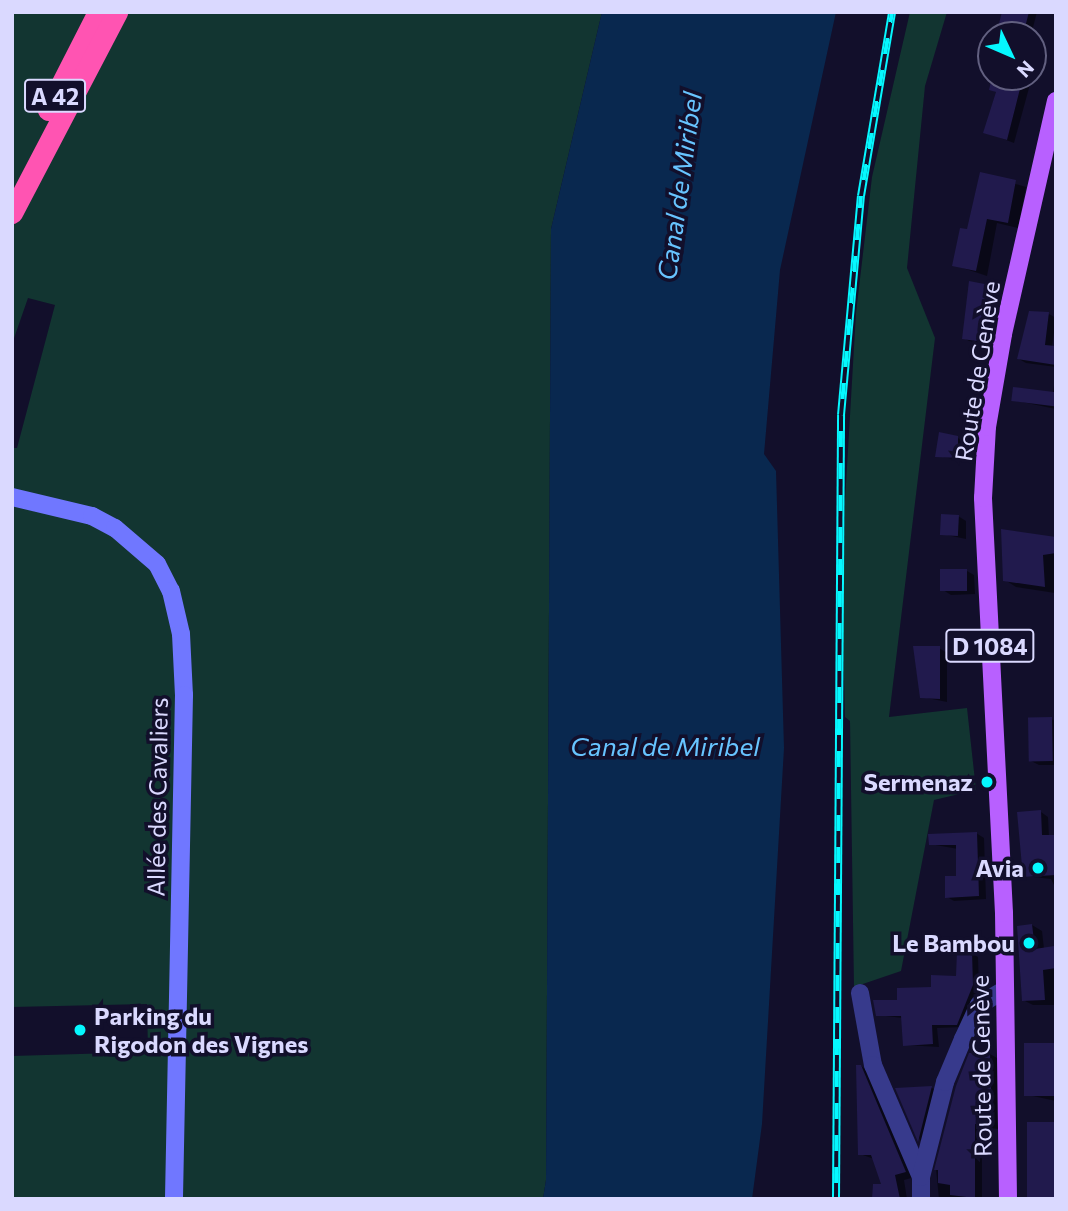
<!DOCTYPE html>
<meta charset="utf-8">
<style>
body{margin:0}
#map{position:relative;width:1068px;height:1211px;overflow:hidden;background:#120f2b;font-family:Commissioner,sans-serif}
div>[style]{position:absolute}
.green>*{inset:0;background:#123531}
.water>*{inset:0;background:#09284f}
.shadow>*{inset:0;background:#0007}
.building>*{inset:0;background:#211a4d;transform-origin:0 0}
.street>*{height:18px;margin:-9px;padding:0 9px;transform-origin:9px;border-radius:9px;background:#373a8c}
.secondary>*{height:18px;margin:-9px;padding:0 9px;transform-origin:9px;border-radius:9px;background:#7077ff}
.primary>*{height:18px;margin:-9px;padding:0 9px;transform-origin:9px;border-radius:9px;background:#b860ff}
.highway>*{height:21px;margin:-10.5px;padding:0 10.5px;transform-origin:10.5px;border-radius:10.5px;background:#ff54b2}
.rail>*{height:8px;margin-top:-4px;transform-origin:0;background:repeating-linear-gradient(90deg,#120f2b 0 16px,#05f8ff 0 32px);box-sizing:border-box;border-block:2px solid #05f8ff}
.dots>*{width:19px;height:19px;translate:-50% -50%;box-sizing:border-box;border:4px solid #120f2b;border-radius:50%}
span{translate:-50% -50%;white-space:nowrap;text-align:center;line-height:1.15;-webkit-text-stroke:7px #120f2b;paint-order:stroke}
.shield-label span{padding:2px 5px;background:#120f2b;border:2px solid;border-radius:5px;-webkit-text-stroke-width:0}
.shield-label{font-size:23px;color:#dad9ff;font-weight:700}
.street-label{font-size:24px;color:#dad9ff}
.poi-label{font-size:24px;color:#dad9ff;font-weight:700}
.right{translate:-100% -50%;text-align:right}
.left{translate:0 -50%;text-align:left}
.water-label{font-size:26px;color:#67c4ff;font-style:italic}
.frame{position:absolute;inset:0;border:14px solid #dad9ff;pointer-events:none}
.north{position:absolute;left:977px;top:21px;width:70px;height:70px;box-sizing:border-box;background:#120f2b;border:2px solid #626080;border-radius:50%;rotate:134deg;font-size:19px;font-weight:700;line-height:28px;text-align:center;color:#dad9ff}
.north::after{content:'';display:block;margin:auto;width:24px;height:32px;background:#05f8ff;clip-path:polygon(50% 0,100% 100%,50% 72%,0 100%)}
</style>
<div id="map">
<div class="green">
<i style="clip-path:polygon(12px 12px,602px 12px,551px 229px,546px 1180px,543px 1199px,12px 1199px,12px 1056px,148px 1052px,147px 1004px,12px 1007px,12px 448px,17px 448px,55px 305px,28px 298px,12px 344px)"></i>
<i style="clip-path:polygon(910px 12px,947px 12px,925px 86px,907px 268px,935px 338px,889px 717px,967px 708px,976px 790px,934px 800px,901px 971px,854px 987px,850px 721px,845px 717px,843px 636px,845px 501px,856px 313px,872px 177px)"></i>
</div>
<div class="water">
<i style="clip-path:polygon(602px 12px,836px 12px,780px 270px,764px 454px,776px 471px,784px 748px,762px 1124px,752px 1199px,543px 1199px,546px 1180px,551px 229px)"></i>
</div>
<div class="shadow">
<i style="clip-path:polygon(1004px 12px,1037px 12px,1031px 35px,998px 35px)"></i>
<i style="clip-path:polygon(994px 77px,1032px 77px,1014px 143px,985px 132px,997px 93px,991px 89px)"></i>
<i style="clip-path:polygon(982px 174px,1026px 187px,1018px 228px,997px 223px,987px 276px,954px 265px,968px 232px)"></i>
<i style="clip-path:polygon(994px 288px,999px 291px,989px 344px,969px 341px,964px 338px)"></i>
<i style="clip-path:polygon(1049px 314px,1056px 318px,1052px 347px,1056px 367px,1026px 363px,1019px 359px)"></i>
<i style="clip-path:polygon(1056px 370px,1056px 409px,1013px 400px,1053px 393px)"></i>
<i style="clip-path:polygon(958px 438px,966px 443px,966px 461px,937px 456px)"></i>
<i style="clip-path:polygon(958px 516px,966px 521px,966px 539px,942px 534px)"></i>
<i style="clip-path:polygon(1056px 539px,1055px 593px,1016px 587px,1005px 580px)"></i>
<i style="clip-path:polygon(967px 571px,974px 575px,975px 594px,951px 595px,943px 590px)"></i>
<i style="clip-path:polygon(939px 648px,947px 653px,947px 702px,922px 697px)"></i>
<i style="clip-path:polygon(1051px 719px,1056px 721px,1056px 765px,1039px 765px,1031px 761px)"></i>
<i style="clip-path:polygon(1041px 812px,1048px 817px,1049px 837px,1056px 837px,1056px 889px,1051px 879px,1025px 876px)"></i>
<i style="clip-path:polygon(976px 833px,984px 838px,986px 899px,954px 901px,947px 897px,958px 878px,958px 849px,930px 844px)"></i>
<i style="clip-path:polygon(1032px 925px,1042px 931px,1044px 949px,1056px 947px,1054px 1005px,1033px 1005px,1023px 1000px)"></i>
<i style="clip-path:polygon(971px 953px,978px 957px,979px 989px,963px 1027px,937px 1028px,939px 1047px,905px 1045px,903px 1018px,877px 1015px,958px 977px)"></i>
<i style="clip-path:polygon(990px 1054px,997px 1058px,998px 1129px,982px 1127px,982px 1199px,939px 1199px,936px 1169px)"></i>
<i style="clip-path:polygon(861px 1066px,870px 1072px,915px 1177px,904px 1180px,907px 1199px,878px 1199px,883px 1184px,874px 1159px,860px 1154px)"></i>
<i style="clip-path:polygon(1056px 1066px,1056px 1101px,1028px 1095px)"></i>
<i style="clip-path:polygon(932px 1088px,939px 1092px,926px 1144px,920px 1140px,898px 1089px)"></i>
</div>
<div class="building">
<i style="clip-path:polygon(1002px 12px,1029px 12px,1023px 35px,996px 35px)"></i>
<i style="clip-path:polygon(992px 77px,1023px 77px,1007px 140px,983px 133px,996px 92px,989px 90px)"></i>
<i style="clip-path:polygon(980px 172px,1016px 180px,1008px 223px,987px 219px,976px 271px,952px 266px,960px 228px,967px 229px)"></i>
<i style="clip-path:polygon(969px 281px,995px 286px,983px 342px,962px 339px)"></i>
<i style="clip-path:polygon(1029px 311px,1049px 312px,1045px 345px,1056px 346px,1056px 365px,1017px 359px)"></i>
<i style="left:1013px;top:387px;width:43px;height:14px;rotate:7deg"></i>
<i style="clip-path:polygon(939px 432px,958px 436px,958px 458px,935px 457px)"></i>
<i style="left:941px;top:514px;width:18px;height:21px;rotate:3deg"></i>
<i style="clip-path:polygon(1001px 529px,1056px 537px,1056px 553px,1043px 555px,1045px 587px,1003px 581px)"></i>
<i style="left:940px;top:569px;width:27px;height:22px"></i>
<i style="clip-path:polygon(913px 646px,940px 646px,940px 699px,920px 698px)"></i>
<i style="left:1052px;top:717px;width:44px;height:24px;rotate:89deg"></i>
<i style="clip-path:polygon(1041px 810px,1042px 835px,1056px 835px,1056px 875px,1023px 877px,1017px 812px)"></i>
<i style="clip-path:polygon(977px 832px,979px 896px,945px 898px,945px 876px,956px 876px,956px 845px,929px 845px,928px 834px)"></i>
<i style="clip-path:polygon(1032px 924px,1035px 949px,1054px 946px,1056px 968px,1043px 970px,1045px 1000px,1022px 1001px,1017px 926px)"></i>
<i style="clip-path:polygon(957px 951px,972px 951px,973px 985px,957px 1025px,932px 1025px,933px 1044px,903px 1046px,901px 1016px,876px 1016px,873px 1000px,897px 1000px,897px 988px,931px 987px,931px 975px,956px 976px)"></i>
<i style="left:1056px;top:1043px;width:53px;height:32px;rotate:90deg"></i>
<i style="clip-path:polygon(969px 1053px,990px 1053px,991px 1082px,991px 1126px,975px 1124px,975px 1198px,950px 1195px,950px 1185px,938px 1183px,938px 1170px,934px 1170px,956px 1086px)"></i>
<i style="clip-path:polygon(856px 1065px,861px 1065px,906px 1172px,895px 1175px,900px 1199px,872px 1199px,873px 1184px,881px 1184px,871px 1155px,858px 1155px)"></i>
<i style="clip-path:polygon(932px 1086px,918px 1142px,895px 1088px)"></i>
<i style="left:1056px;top:1122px;width:77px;height:29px;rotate:90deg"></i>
</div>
<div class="street">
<i style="left:860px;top:993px;width:73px;rotate:79.8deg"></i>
<i style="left:873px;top:1065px;width:122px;rotate:66.8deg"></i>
<i style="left:921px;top:1177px;width:22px;rotate:90deg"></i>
<i style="left:921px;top:1177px;width:98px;rotate:-75.8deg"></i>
<i style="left:945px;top:1082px;width:47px;rotate:-67.3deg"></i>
<i style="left:963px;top:1039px;width:38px;rotate:-65deg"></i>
<i style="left:979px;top:1005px;width:27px;rotate:-31deg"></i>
</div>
<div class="secondary">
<i style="left:12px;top:497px;width:82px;rotate:13.4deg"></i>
<i style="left:92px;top:516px;width:26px;rotate:28deg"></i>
<i style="left:115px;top:528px;width:55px;rotate:40.6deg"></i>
<i style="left:157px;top:564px;width:30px;rotate:63deg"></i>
<i style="left:171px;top:591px;width:44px;rotate:76.9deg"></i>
<i style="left:181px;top:634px;width:61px;rotate:87.2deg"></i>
<i style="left:184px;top:695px;width:504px;rotate:91.14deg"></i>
</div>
<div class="primary">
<i style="left:1008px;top:1199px;width:286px;rotate:-90.8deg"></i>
<i style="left:1004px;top:913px;width:416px;rotate:-92.9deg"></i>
<i style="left:983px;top:498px;width:71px;rotate:-86.8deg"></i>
<i style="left:987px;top:427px;width:94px;rotate:-80.2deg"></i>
<i style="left:1003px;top:334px;width:239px;rotate:-77.2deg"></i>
</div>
<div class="highway">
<i style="left:48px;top:110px;width:110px;rotate:-63deg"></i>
<i style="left:12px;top:213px;width:227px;rotate:-62.4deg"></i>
</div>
<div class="rail">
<i style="left:836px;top:1199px;width:784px;rotate:-89.63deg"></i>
<i style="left:841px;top:415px;width:220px;rotate:-84.8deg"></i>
<i style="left:861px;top:196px;width:187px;rotate:-80.4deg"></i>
</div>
<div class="dots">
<i style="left:987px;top:782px;background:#05f8ff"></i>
<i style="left:1038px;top:868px;background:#05f8ff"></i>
<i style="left:1029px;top:943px;background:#05f8ff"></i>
<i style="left:80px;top:1030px;background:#05f8ff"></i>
</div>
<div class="shield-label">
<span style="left:55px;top:96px">A 42</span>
<span style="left:990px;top:646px">D 1084</span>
</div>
<div class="street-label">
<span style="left:977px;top:371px;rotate:-81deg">Route de Genève</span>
<span style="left:157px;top:797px;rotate:-89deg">Allée des Cavaliers</span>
<span style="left:981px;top:1066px;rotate:-91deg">Route de Genève</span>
</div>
<div class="poi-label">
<span class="right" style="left:973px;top:782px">Sermenaz</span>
<span class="right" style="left:1024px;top:868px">Avia</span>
<span class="right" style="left:1015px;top:943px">Le Bambou</span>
<span class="left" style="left:94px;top:1030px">Parking du<br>Rigodon des Vignes</span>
</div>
<div class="water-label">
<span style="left:679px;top:186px;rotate:-82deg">Canal de Miribel</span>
<span style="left:665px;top:746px">Canal de Miribel</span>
</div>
<div class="frame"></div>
<div class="north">N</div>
</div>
